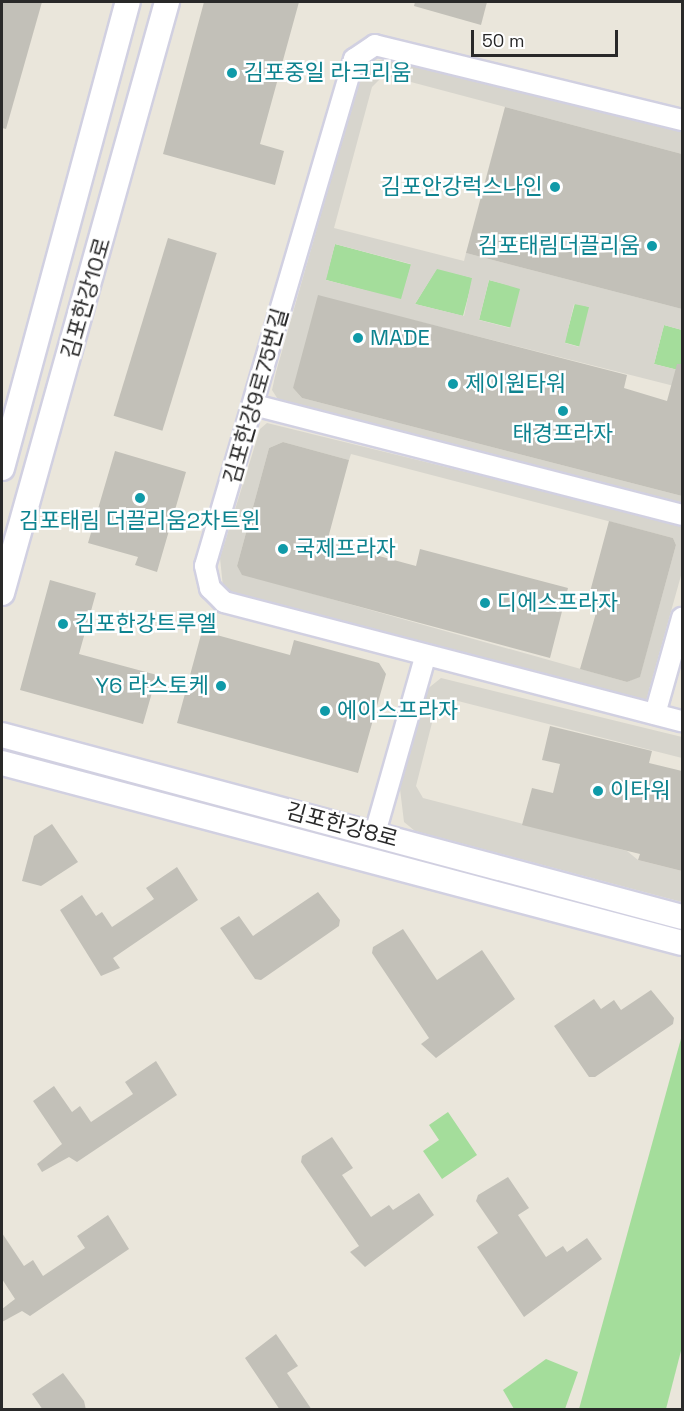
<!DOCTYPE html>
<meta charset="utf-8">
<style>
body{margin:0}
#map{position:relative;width:684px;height:1411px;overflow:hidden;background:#eae6db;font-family:"Space Grotesk","Noto Sans KR",sans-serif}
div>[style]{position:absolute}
.green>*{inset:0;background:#a4dd9b;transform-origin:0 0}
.plaza>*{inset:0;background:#d7d5cd}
.building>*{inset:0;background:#c2c0b8;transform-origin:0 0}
.roads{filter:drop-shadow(2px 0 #d1d0e1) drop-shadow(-2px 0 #d1d0e1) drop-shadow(0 2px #d1d0e1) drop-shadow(0 -2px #d1d0e1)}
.minor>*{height:20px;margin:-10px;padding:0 10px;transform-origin:10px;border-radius:10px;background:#fff}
.tertiary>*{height:24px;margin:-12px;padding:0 12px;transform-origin:12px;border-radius:12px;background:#fff}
.dots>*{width:16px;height:16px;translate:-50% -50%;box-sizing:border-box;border:3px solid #fff;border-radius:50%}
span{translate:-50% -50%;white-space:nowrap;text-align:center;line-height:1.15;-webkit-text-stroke:5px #fff;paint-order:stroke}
.culture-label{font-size:22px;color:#0d838f}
.left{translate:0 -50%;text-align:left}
.right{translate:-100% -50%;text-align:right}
.street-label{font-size:22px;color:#292929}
.frame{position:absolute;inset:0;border:3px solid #292929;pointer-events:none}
.scale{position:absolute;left:471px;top:30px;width:147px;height:27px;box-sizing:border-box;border:3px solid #292929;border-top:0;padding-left:8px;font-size:18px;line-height:21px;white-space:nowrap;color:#292929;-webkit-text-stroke:4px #fff;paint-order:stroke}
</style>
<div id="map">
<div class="green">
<i style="left:335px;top:244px;width:79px;height:37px;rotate:15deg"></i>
<i style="clip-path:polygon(437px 268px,473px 278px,463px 316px,415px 304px)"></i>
<i style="left:489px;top:280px;width:33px;height:41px;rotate:14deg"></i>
<i style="left:575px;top:303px;width:16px;height:41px;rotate:15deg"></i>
<i style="clip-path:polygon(664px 325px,682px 330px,682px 371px,654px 364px)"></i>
<i style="clip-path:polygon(682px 1035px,682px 1347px,666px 1409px,579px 1409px)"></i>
<i style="clip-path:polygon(448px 1112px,477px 1155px,442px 1179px,423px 1151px,439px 1140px,429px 1125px)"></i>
<i style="clip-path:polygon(546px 1359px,578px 1372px,565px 1409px,514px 1409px,503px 1390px)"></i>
</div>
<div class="plaza">
<i style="clip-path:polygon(evenodd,393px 59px,682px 129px,682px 154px,392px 77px,380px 79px,372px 87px,334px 228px,464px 261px,466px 253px,682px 309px,682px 330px,664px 325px,654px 364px,682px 371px,682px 388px,413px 320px,293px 388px,302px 398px,682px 496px,682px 507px,279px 401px,272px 390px,276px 372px,362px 71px,374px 61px,393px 59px,335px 244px,411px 264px,401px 299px,326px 280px,335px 244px,393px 59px,437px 269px,472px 278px,464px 316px,415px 304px,437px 269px,393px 59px,489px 280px,520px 289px,510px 328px,479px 320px,489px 280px,393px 59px,574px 304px,589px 307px,579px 347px,565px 343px,574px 304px)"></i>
<i style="clip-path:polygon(evenodd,267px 423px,682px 525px,682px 572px,646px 701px,232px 593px,223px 587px,220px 558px,260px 429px,267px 423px,283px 442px,349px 460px,351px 454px,673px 538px,676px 545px,640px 676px,627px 682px,242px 574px,237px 566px,269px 448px,283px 442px)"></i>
<i style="clip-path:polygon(441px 678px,682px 737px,682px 758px,450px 699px,435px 711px,416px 786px,423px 798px,627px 851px,638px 860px,682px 871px,682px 902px,415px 831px,404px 822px,400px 789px,426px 690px)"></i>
</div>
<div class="building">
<i style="clip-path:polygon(2px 2px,42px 2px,6px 129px,2px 128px)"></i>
<i style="clip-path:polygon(204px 2px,299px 2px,260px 144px,284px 151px,275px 185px,163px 154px)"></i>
<i style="clip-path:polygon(415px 2px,487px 2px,481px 25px,414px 6px)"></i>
<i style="clip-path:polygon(505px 107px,682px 154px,682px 309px,466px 253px)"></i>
<i style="left:168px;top:238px;width:51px;height:186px;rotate:17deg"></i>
<i style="clip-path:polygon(318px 295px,627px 375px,624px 388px,667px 401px,677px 364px,682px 364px,682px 496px,302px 398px,293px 388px)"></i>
<i style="clip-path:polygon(283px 442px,349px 460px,327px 542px,416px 566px,420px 549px,568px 588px,550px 658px,242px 575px,237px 566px,269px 448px)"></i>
<i style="clip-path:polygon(115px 451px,186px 472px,157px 572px,135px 565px,138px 557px,88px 543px)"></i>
<i style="clip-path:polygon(609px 521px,673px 538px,676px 545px,640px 677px,627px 682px,580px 669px,598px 606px,587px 603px)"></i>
<i style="clip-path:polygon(50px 580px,96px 593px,79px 654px,157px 675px,143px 724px,20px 690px)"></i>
<i style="clip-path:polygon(202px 631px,290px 655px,294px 640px,379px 663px,386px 674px,358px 773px,177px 723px)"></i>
<i style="clip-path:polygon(550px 726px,652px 751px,649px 763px,682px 771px,682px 871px,638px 860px,640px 854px,522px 825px,532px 788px,553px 793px,560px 764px,542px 760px)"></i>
<i style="clip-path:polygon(52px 824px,78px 862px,41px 886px,22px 881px,34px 836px)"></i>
<i style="clip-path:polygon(177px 867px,198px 900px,113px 958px,120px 968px,101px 976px,60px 910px,82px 895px,96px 916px,102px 912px,112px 927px,154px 899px,146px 888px)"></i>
<i style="clip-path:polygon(318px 892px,340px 920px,339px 926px,261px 980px,255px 979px,220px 928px,239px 916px,253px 936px)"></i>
<i style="clip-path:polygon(403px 929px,437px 980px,482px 950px,515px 999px,436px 1058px,421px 1044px,429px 1038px,372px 953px,373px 947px)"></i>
<i style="clip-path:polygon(651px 990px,674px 1018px,673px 1024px,595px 1077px,589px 1077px,554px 1026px,594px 999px,601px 1009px,614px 1000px,621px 1010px)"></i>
<i style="clip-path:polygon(156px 1061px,177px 1095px,77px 1162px,69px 1157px,42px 1172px,37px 1164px,62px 1144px,33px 1101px,54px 1086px,72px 1112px,80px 1106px,91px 1122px,133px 1094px,125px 1082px)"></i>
<i style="clip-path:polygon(332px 1137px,353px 1168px,342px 1175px,371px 1217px,389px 1205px,393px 1210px,419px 1193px,434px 1215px,365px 1267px,350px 1252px,359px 1246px,301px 1162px,302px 1156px)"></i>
<i style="clip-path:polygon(508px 1177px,529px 1208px,518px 1215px,546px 1257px,563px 1246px,567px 1252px,587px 1238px,602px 1259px,524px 1317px,477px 1247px,498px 1233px,476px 1201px,478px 1195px)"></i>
<i style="clip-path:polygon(108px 1215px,129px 1249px,30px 1316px,22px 1311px,2px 1322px,2px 1309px,15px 1299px,2px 1279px,2px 1233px,24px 1266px,33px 1260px,43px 1276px,85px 1248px,77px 1236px)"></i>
<i style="clip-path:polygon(276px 1334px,298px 1366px,287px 1373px,312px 1410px,280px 1410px,245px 1358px)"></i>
<i style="clip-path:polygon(63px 1373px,84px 1401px,86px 1410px,43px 1410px,32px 1394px)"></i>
</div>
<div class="roads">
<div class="minor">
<i style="left:682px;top:120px;width:316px;rotate:-166.3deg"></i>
<i style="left:375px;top:45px;width:25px;rotate:146deg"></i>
<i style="left:354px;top:59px;width:528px;rotate:106.38deg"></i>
<i style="left:205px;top:566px;width:23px;rotate:77deg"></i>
<i style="left:210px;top:588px;width:20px;rotate:45deg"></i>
<i style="left:224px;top:602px;width:473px;rotate:14.6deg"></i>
<i style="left:254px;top:405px;width:442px;rotate:14.4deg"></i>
<i style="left:655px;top:714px;width:100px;rotate:-74.3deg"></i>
<i style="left:375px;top:833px;width:182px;rotate:-74.1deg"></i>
</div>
<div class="tertiary">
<i style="left:2px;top:468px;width:483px;rotate:-74.9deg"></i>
<i style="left:2px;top:593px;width:614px;rotate:-74.4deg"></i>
<i style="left:2px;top:735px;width:704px;rotate:14.98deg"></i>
<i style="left:2px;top:763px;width:703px;rotate:14.83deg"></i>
</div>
</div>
<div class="dots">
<i style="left:232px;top:73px;background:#0f9aa8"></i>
<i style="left:555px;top:187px;background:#0f9aa8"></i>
<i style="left:652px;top:246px;background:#0f9aa8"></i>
<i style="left:358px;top:338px;background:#0f9aa8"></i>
<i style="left:453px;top:384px;background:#0f9aa8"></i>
<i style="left:563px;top:411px;background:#0f9aa8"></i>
<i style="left:140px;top:498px;background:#0f9aa8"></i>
<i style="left:283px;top:549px;background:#0f9aa8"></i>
<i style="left:485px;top:603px;background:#0f9aa8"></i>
<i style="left:63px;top:624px;background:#0f9aa8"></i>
<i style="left:221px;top:686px;background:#0f9aa8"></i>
<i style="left:325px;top:711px;background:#0f9aa8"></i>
<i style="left:598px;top:791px;background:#0f9aa8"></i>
</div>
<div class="culture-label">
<span class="left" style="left:244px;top:73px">김포중일 라크리움</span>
<span class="right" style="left:543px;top:187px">김포안강럭스나인</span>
<span class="right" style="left:640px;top:246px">김포태림더끌리움</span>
<span class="left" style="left:370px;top:338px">MADE</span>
<span class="left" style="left:465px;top:384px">제이원타워</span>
<span style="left:563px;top:434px">태경프라자</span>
<span style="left:140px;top:521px">김포태림 더끌리움2차트윈</span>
<span class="left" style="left:295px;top:549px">국제프라자</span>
<span class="left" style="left:497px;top:603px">디에스프라자</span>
<span class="left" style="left:75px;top:624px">김포한강트루엘</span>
<span class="right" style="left:209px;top:686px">Y6 라스토케</span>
<span class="left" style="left:337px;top:711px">에이스프라자</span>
<span class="left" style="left:610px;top:791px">이타워</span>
</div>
<div class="street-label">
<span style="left:86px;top:298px;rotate:-74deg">김포한강10로</span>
<span style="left:256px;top:396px;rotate:-74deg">김포한강9로75번길</span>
<span style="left:342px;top:825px;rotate:15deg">김포한강8로</span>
</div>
<div class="frame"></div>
<div class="scale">50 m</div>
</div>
